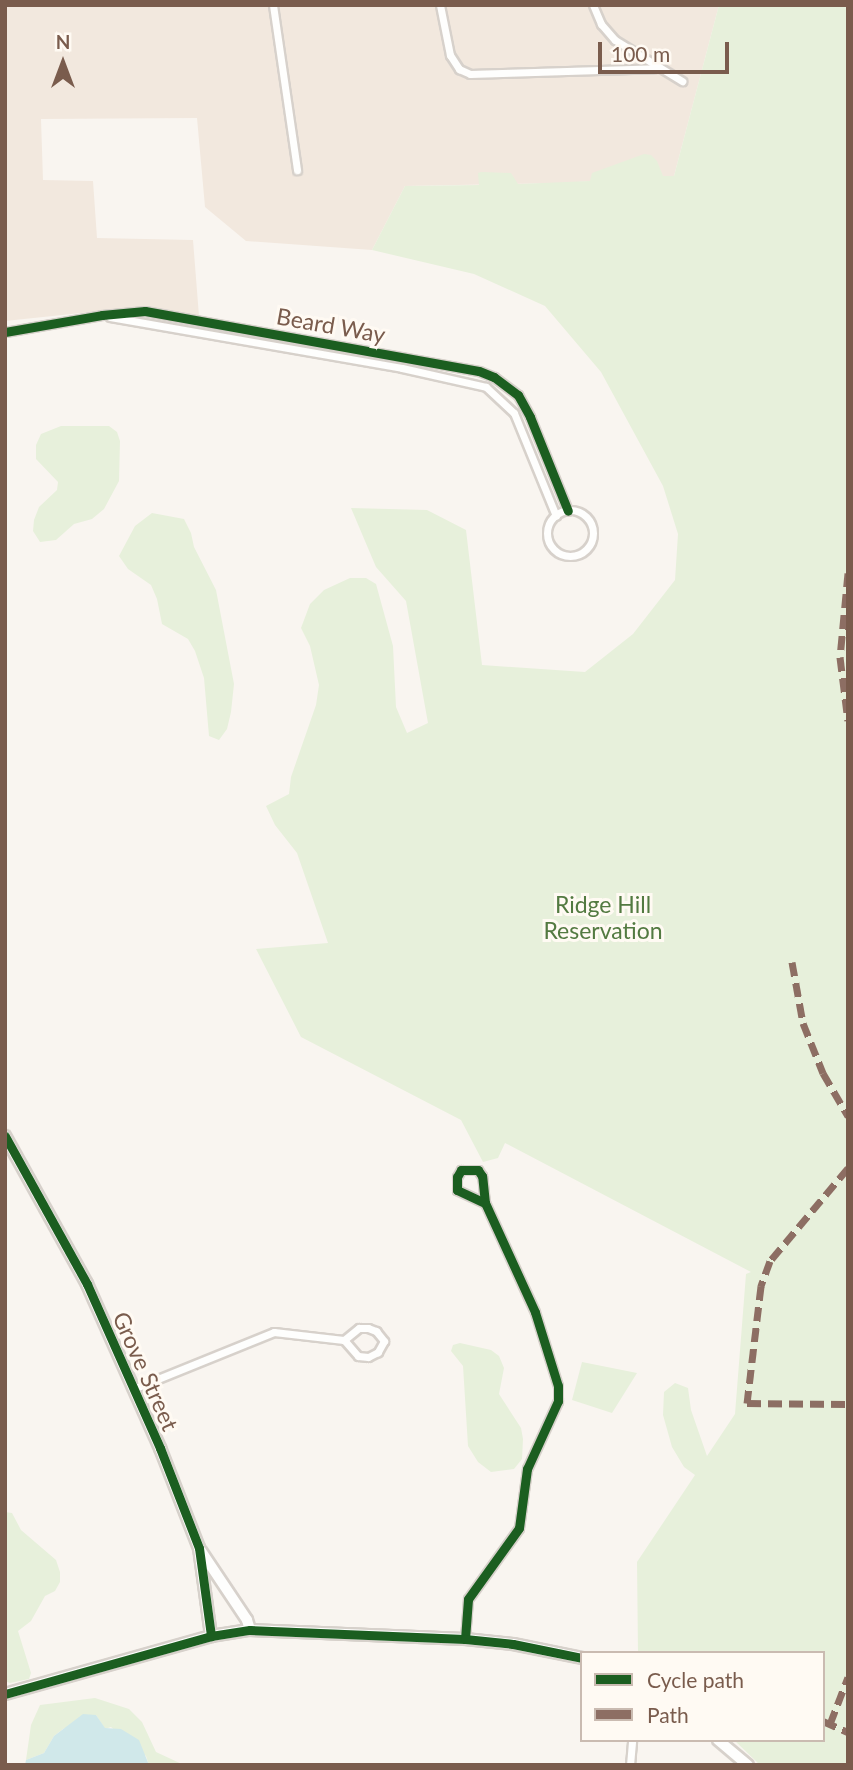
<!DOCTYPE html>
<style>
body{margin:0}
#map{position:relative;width:853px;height:1770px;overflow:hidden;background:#f9f5f0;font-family:Lato,sans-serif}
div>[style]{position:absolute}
.residential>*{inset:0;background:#f2e8de}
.green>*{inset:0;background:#e7f0db}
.water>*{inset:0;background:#d0e8ea}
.roads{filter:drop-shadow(2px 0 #d7d1cb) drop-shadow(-2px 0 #d7d1cb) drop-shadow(0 2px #d7d1cb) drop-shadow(0 -2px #d7d1cb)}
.street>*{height:7px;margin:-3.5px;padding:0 3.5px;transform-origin:3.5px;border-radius:3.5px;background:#fefefd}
.street>.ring{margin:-3.5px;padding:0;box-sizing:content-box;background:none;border:7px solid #fefefd;border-radius:50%}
.secondary>*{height:10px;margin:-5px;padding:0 5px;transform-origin:5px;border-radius:5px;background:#fefefd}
.quiet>*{height:7px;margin-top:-3.5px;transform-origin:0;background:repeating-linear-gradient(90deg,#8d6e63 0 14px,transparent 0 21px)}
.cycleway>*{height:9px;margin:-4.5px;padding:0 4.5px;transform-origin:4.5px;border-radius:4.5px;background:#1b5e20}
span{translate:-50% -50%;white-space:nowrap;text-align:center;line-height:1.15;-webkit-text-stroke:6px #fffaf3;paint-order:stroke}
.street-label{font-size:23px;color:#7a5c4d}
.park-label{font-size:23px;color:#537a41}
.frame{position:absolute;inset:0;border:7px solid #7a5c4d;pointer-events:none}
.legend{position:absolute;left:580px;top:1651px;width:245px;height:91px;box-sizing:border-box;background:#fffaf3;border:2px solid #cabbb1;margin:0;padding:9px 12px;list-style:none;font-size:21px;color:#7a5c4d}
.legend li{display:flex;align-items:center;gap:14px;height:35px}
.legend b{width:35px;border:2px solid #cabbb1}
.north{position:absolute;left:28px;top:28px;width:70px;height:70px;-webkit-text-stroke:5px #fffaf3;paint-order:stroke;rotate:0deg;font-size:19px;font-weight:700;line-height:28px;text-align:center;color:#7a5c4d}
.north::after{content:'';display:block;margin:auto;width:24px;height:32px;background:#7a5c4d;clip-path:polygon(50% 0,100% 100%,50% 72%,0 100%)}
.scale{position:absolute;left:598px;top:42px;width:131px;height:32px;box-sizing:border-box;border:4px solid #7a5c4d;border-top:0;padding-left:9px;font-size:21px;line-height:24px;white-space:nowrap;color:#7a5c4d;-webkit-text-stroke:5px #fffaf3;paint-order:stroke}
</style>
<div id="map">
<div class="residential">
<i style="clip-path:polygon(5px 5px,719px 5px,674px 176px,561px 183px,405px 186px,372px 250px,246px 241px,205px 207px,197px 118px,41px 119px,43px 180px,93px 181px,97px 238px,193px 240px,199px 316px,148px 306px,5px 321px)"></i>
</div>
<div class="green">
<i style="clip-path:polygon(719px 5px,848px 5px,848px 1765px,760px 1765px,734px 1740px,823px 1740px,823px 1653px,638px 1653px,637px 1562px,695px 1475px,684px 1467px,672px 1447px,663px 1415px,664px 1392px,675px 1383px,688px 1388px,691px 1410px,707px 1456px,735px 1414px,746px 1274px,751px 1272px,505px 1143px,498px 1158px,483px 1162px,461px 1120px,301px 1037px,256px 949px,328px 943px,297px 853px,275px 825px,266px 806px,289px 794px,291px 777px,316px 705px,319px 685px,310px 646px,301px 628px,310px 604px,324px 590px,350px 578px,366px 578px,376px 584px,393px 646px,396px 707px,407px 733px,428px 723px,406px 601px,376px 567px,351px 508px,427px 510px,466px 530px,482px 665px,585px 672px,633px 634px,675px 580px,678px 534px,663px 486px,601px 372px,545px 306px,474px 274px,372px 250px,405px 186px,479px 185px,478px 173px,481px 172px,511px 173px,518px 184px,590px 181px,592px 173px,644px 154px,651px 155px,657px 161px,663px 176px,674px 176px)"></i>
<i style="clip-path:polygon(61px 426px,109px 426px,117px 432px,120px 441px,119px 481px,104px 509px,92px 519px,74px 524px,56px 540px,40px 542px,33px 531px,34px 520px,39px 507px,57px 490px,58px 482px,36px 459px,36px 445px,41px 434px)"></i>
<i style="clip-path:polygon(152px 513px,184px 519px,191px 533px,194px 547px,216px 590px,234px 684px,231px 712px,227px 729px,219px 740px,209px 736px,204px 678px,195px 651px,188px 639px,162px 624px,157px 599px,151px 585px,128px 569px,119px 556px,135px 526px)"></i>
<i style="clip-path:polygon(460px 1343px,491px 1350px,499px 1356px,504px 1368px,499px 1394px,521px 1428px,523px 1439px,522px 1459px,514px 1469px,491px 1472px,478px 1462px,468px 1446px,463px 1366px,451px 1351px,453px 1345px)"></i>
<i style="clip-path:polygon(582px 1362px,637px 1373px,612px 1413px,572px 1400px)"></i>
<i style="clip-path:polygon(5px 1512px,12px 1513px,21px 1530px,56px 1560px,60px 1572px,60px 1582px,55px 1591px,45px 1596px,31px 1621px,18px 1631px,31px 1673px,29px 1679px,10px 1683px,5px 1681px)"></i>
<i style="clip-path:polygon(95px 1698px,129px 1709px,142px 1722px,156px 1752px,184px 1765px,149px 1765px,146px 1756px,111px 1727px,105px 1729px,96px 1715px,63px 1729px,54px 1736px,44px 1753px,26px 1760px,31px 1725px,40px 1705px)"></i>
</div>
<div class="water">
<i style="clip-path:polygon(83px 1714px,96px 1715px,105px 1728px,121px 1729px,139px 1740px,149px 1765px,25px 1765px,26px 1760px,44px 1753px,54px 1736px)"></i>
</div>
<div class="roads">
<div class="street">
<i style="left:273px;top:5px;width:167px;rotate:81.7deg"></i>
<i style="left:440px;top:5px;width:51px;rotate:78.7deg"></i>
<i style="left:450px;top:55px;width:17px;rotate:57deg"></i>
<i style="left:459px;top:69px;width:12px;rotate:24deg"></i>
<i style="left:470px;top:74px;width:186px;rotate:-1.8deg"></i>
<i style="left:593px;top:5px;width:21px;rotate:67deg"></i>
<i style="left:601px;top:24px;width:21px;rotate:49deg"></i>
<i style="left:615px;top:40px;width:79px;rotate:31.5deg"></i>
<i style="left:110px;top:317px;width:296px;rotate:9.9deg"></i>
<i style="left:402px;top:368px;width:86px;rotate:12.7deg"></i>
<i style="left:486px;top:387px;width:38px;rotate:43deg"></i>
<i style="left:514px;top:413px;width:111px;rotate:67.8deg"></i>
<i style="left:5px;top:332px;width:98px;rotate:-9.9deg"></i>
<i style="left:102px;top:315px;width:43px;rotate:-5.3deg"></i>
<i style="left:145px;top:311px;width:339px;rotate:10.2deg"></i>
<i style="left:479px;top:371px;width:16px;rotate:22deg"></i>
<i style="left:494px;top:377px;width:30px;rotate:37deg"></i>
<i style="left:518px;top:395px;width:25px;rotate:61deg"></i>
<i style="left:530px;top:417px;width:101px;rotate:68deg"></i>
<i class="ring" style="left:547px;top:510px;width:39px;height:39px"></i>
<i style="left:133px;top:1389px;width:152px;rotate:-22deg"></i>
<i style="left:274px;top:1332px;width:70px;rotate:6.5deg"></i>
<i style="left:344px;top:1340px;width:19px;rotate:-39deg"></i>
<i style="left:359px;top:1328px;width:9px"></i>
<i style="left:368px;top:1328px;width:9px;rotate:21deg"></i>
<i style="left:376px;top:1331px;width:13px;rotate:51deg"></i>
<i style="left:384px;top:1341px;width:13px;rotate:119deg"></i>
<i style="left:378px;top:1352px;width:11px;rotate:153deg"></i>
<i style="left:368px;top:1357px;width:10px;rotate:-174deg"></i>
<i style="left:358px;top:1356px;width:21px;rotate:-131deg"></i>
<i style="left:465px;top:1639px;width:40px;rotate:-85.7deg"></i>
<i style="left:468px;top:1599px;width:87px;rotate:-54.3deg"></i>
<i style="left:519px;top:1528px;width:60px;rotate:-82.3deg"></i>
<i style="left:527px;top:1469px;width:75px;rotate:-65.5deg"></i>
<i style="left:558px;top:1401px;width:15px;rotate:-90deg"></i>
<i style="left:558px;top:1386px;width:77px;rotate:-107.3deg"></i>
<i style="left:535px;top:1312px;width:120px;rotate:-114.6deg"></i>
<i style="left:485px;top:1203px;width:27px;rotate:-96deg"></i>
<i style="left:482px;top:1176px;width:7px;rotate:-124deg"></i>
<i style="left:478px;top:1170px;width:17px;rotate:180deg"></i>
<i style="left:461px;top:1170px;width:8px;rotate:120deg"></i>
<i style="left:457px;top:1177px;width:13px;rotate:90deg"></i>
<i style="left:457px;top:1190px;width:31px;rotate:25deg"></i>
<i style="left:630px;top:1765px;width:25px;rotate:-85deg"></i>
</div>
<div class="secondary">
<i style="left:5px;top:1136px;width:169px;rotate:61deg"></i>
<i style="left:87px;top:1284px;width:180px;rotate:66deg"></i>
<i style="left:160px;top:1448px;width:107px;rotate:68.7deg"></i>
<i style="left:199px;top:1548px;width:89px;rotate:82.2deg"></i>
<i style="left:201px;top:1551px;width:83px;rotate:56.3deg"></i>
<i style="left:247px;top:1620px;width:10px;rotate:73deg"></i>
<i style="left:5px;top:1694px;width:214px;rotate:-15.7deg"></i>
<i style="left:211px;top:1636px;width:39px;rotate:-9deg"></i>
<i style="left:250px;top:1630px;width:215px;rotate:2.4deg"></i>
<i style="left:465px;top:1639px;width:48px;rotate:5.9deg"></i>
<i style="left:513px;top:1644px;width:70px;rotate:11.5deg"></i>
<i style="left:718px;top:1740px;width:39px;rotate:40deg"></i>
</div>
</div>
<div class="quiet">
<i style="left:848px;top:573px;width:84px;rotate:95.4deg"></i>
<i style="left:840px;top:657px;width:64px;rotate:82.9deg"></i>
<i style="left:792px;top:962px;width:62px;rotate:79.8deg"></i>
<i style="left:803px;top:1023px;width:54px;rotate:68.2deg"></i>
<i style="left:823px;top:1073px;width:50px;rotate:59.8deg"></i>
<i style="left:848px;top:1168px;width:121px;rotate:130deg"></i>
<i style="left:770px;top:1261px;width:27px;rotate:110deg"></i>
<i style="left:761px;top:1286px;width:118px;rotate:96.8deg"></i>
<i style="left:747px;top:1403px;width:101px;rotate:0.6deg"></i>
<i style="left:823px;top:1721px;width:27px;rotate:24deg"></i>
<i style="left:830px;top:1724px;width:50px;rotate:-69deg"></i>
</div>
<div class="cycleway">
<i style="left:5px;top:332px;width:98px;rotate:-9.9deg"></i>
<i style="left:102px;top:315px;width:43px;rotate:-5.3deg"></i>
<i style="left:145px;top:311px;width:339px;rotate:10.2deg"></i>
<i style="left:479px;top:371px;width:16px;rotate:22deg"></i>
<i style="left:494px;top:377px;width:30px;rotate:37deg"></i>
<i style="left:518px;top:395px;width:25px;rotate:61deg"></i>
<i style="left:530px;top:417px;width:101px;rotate:68deg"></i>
<i style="left:5px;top:1136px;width:169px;rotate:61deg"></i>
<i style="left:87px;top:1284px;width:180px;rotate:66deg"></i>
<i style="left:160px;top:1448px;width:107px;rotate:68.7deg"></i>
<i style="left:199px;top:1548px;width:89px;rotate:82.2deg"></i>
<i style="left:465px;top:1639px;width:40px;rotate:-85.7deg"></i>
<i style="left:468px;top:1599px;width:87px;rotate:-54.3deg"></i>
<i style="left:519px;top:1528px;width:60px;rotate:-82.3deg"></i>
<i style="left:527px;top:1469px;width:75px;rotate:-65.5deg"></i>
<i style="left:558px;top:1401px;width:15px;rotate:-90deg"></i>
<i style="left:558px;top:1386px;width:77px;rotate:-107.3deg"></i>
<i style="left:535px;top:1312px;width:120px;rotate:-114.6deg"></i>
<i style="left:485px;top:1203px;width:27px;rotate:-96deg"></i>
<i style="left:482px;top:1176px;width:7px;rotate:-124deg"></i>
<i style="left:478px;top:1170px;width:17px;rotate:180deg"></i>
<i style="left:461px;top:1170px;width:8px;rotate:120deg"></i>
<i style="left:457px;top:1177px;width:13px;rotate:90deg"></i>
<i style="left:457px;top:1190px;width:31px;rotate:25deg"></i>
<i style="left:5px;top:1694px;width:214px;rotate:-15.7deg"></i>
<i style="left:211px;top:1636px;width:39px;rotate:-9deg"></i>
<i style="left:250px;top:1630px;width:215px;rotate:2.4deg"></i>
<i style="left:465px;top:1639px;width:48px;rotate:5.9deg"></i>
<i style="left:513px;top:1644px;width:70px;rotate:11.5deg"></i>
</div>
<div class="street-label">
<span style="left:331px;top:325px;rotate:10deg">Beard Way</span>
<span style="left:146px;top:1371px;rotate:66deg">Grove Street</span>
</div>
<div class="park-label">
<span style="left:603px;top:917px">Ridge Hill<br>Reservation</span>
</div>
<div class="frame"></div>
<ul class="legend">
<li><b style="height:9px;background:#1b5e20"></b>Cycle path</li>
<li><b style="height:9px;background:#8d6e63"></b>Path</li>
</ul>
<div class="north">N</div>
<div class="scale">100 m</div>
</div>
